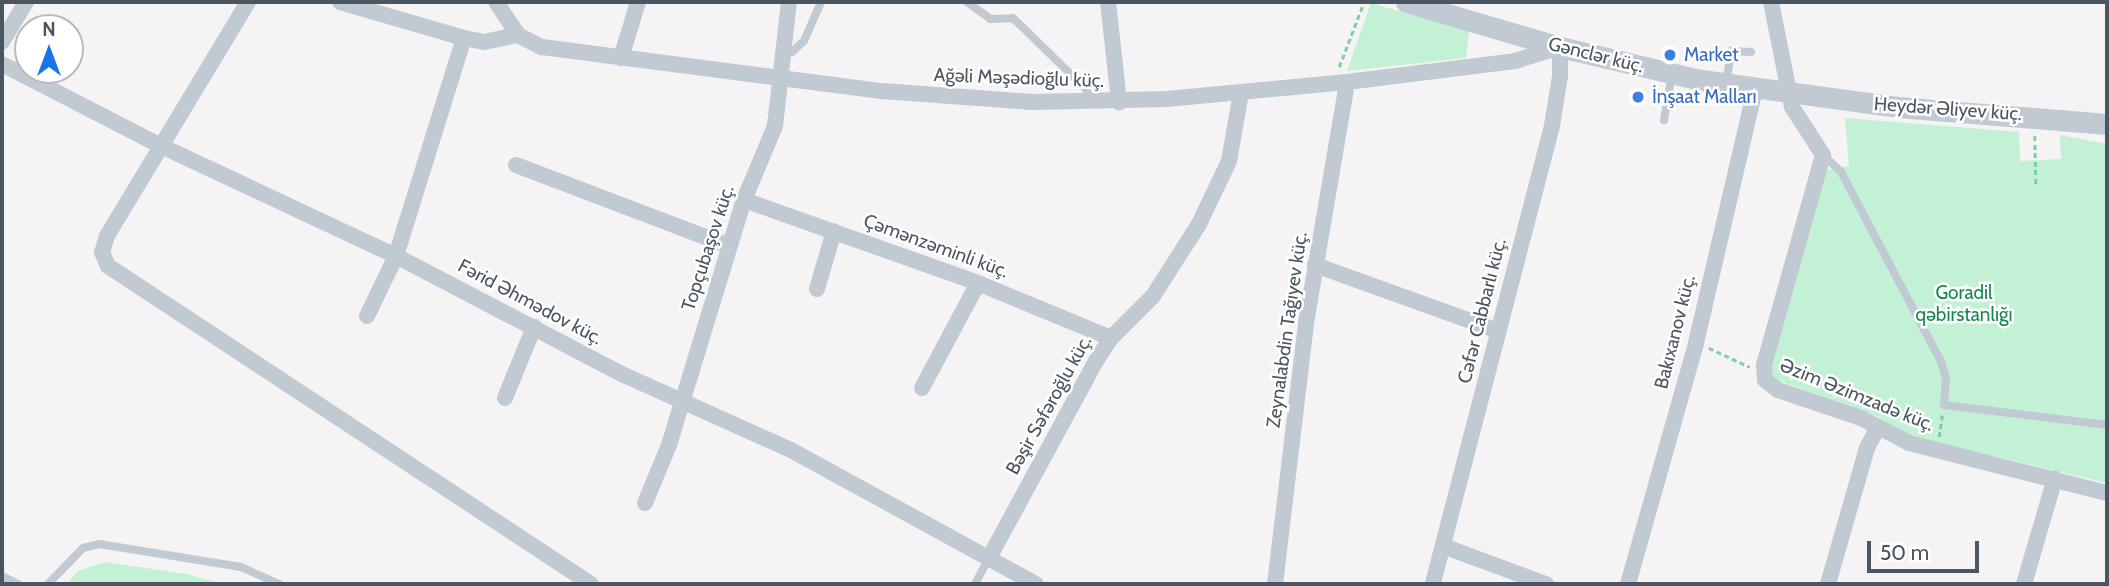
<!DOCTYPE html>
<meta charset="utf-8">
<style>
body{margin:0}
#map{position:relative;width:2109px;height:586px;overflow:hidden;background:#f5f3f3;font-family:Cabin,sans-serif}
div>[style]{position:absolute}
.green>*{inset:0;background:#c3f1d5}
.path>*{height:2.5px;margin-top:-1.25px;transform-origin:0;background:repeating-linear-gradient(90deg,#7ad0a6 0 5px,transparent 0 8.5px)}
.service>*{height:8px;margin:-4px;padding:0 4px;transform-origin:4px;border-radius:4px;background:#c1cad2}
.minor>*{height:16px;margin:-8px;padding:0 8px;transform-origin:8px;border-radius:8px;background:#c1cad2}
.tertiary>*{height:21px;margin:-10.5px;padding:0 10.5px;transform-origin:10.5px;border-radius:10.5px;background:#c1cad2}
.dots>*{width:19px;height:19px;translate:-50% -50%;box-sizing:border-box;border:4px solid #fff;border-radius:50%}
span{translate:-50% -50%;white-space:nowrap;text-align:center;line-height:1.15;-webkit-text-stroke:5px #fff;paint-order:stroke}
.street-label{font-size:19px;color:#4a5661}
.shop-label{font-size:19px;color:#366cbe}
.left{translate:0 -50%;text-align:left}
.park-label{font-size:19px;color:#17864f}
.frame{position:absolute;inset:0;border:4px solid #4a5661;pointer-events:none}
.north{position:absolute;left:14px;top:14px;width:70px;height:70px;box-sizing:border-box;background:#fff;border:2px solid #b7bbc0;border-radius:50%;rotate:0deg;font-size:19px;font-weight:700;line-height:28px;text-align:center;color:#4a5661}
.north::after{content:'';display:block;margin:auto;width:24px;height:32px;background:#1a73e8;clip-path:polygon(50% 0,100% 100%,50% 72%,0 100%)}
.scale{position:absolute;left:1867px;top:541px;width:112px;height:32px;box-sizing:border-box;border:4px solid #4a5661;border-top:0;padding-left:9px;font-size:21px;line-height:24px;white-space:nowrap;color:#4a5661;-webkit-text-stroke:5px #fff;paint-order:stroke}
</style>
<div id="map">
<div class="green">
<i style="clip-path:polygon(1371px 3px,1469px 31px,1466px 58px,1347px 71px)"></i>
<i style="clip-path:polygon(1845px 118px,2019px 132px,2020px 161px,2061px 159px,2060px 135px,2107px 144px,2107px 483px,1901px 434px,1879px 417px,1768px 377px,1824px 170px,1849px 166px)"></i>
<i style="clip-path:polygon(105px 562px,186px 574px,223px 584px,67px 584px,78px 571px)"></i>
</div>
<div class="path">
<i style="left:1339px;top:67px;width:70px;rotate:-69deg"></i>
<i style="left:2035px;top:136px;width:48px;rotate:88.8deg"></i>
<i style="left:1709px;top:348px;width:45px;rotate:24.9deg"></i>
<i style="left:1939px;top:437px;width:22px;rotate:-82deg"></i>
</div>
<div class="service">
<i style="left:967px;top:2px;width:29px;rotate:36deg"></i>
<i style="left:990px;top:19px;width:23px;rotate:-2deg"></i>
<i style="left:1013px;top:18px;width:102px;rotate:44.2deg"></i>
<i style="left:1086px;top:89px;width:14px;rotate:65deg"></i>
<i style="left:784px;top:53px;width:8px;rotate:-7deg"></i>
<i style="left:792px;top:52px;width:16px;rotate:-43deg"></i>
<i style="left:804px;top:41px;width:43px;rotate:-66.4deg"></i>
<i style="left:1726px;top:81px;width:31px;rotate:-79deg"></i>
<i style="left:1732px;top:51px;width:19px;rotate:3deg"></i>
<i style="left:1664px;top:120px;width:47px;rotate:-80.1deg"></i>
<i style="left:1823px;top:155px;width:25px;rotate:43deg"></i>
<i style="left:1841px;top:172px;width:215px;rotate:62.2deg"></i>
<i style="left:1941px;top:362px;width:16px;rotate:72deg"></i>
<i style="left:1946px;top:377px;width:28px;rotate:94deg"></i>
<i style="left:1944px;top:405px;width:164px;rotate:7deg"></i>
<i style="left:2px;top:576px;width:18px;rotate:27deg"></i>
<i style="left:48px;top:584px;width:50px;rotate:-45.8deg"></i>
<i style="left:83px;top:548px;width:16px;rotate:-14deg"></i>
<i style="left:99px;top:544px;width:144px;rotate:9.2deg"></i>
<i style="left:241px;top:567px;width:42px;rotate:24.1deg"></i>
<i style="left:975px;top:584px;width:30px;rotate:-62deg"></i>
</div>
<div class="minor">
<i style="left:248px;top:2px;width:273px;rotate:121.1deg"></i>
<i style="left:107px;top:236px;width:17px;rotate:107deg"></i>
<i style="left:102px;top:252px;width:15px;rotate:67deg"></i>
<i style="left:108px;top:266px;width:578px;rotate:33.36deg"></i>
<i style="left:340px;top:2px;width:129px;rotate:16.2deg"></i>
<i style="left:464px;top:38px;width:20px;rotate:11deg"></i>
<i style="left:484px;top:42px;width:35px;rotate:-12deg"></i>
<i style="left:496px;top:2px;width:40px;rotate:56deg"></i>
<i style="left:518px;top:35px;width:27px;rotate:27deg"></i>
<i style="left:542px;top:47px;width:343px;rotate:7.4deg"></i>
<i style="left:882px;top:91px;width:150px;rotate:4.2deg"></i>
<i style="left:1032px;top:102px;width:135px;rotate:-1.3deg"></i>
<i style="left:1167px;top:99px;width:181px;rotate:-5.4deg"></i>
<i style="left:1347px;top:82px;width:169px;rotate:-7.1deg"></i>
<i style="left:1515px;top:61px;width:47px;rotate:-17.3deg"></i>
<i style="left:1560px;top:47px;width:29px;rotate:90deg"></i>
<i style="left:1560px;top:76px;width:51px;rotate:99.1deg"></i>
<i style="left:1552px;top:126px;width:473px;rotate:104.6deg"></i>
<i style="left:1108px;top:2px;width:101px;rotate:83.7deg"></i>
<i style="left:1771px;top:2px;width:107px;rotate:78.7deg"></i>
<i style="left:1792px;top:107px;width:57px;rotate:57.1deg"></i>
<i style="left:1823px;top:155px;width:218px;rotate:105.7deg"></i>
<i style="left:1764px;top:365px;width:15px;rotate:86deg"></i>
<i style="left:1765px;top:380px;width:16px;rotate:38deg"></i>
<i style="left:1778px;top:390px;width:88px;rotate:18.6deg"></i>
<i style="left:1861px;top:418px;width:54px;rotate:27.5deg"></i>
<i style="left:1909px;top:443px;width:204px;rotate:14.2deg"></i>
<i style="left:2px;top:42px;width:47px;rotate:-59deg"></i>
<i style="left:621px;top:58px;width:59px;rotate:-73.1deg"></i>
<i style="left:2px;top:64px;width:177px;rotate:27.3deg"></i>
<i style="left:159px;top:145px;width:262px;rotate:25.1deg"></i>
<i style="left:396px;top:256px;width:257px;rotate:27.6deg"></i>
<i style="left:624px;top:375px;width:183px;rotate:24.2deg"></i>
<i style="left:791px;top:450px;width:279px;rotate:28.7deg"></i>
<i style="left:516px;top:165px;width:228px;rotate:20.8deg"></i>
<i style="left:744px;top:200px;width:248px;rotate:19.5deg"></i>
<i style="left:978px;top:283px;width:144px;rotate:22.5deg"></i>
<i style="left:1315px;top:265px;width:195px;rotate:19.8deg"></i>
<i style="left:817px;top:289px;width:60px;rotate:-73.7deg"></i>
<i style="left:367px;top:316px;width:67px;rotate:-64.2deg"></i>
<i style="left:396px;top:256px;width:228px;rotate:-72.7deg"></i>
<i style="left:922px;top:388px;width:119px;rotate:-61.9deg"></i>
<i style="left:505px;top:398px;width:77px;rotate:-67.8deg"></i>
<i style="left:645px;top:503px;width:63px;rotate:-67.5deg"></i>
<i style="left:669px;top:445px;width:256px;rotate:-73deg"></i>
<i style="left:744px;top:200px;width:80px;rotate:-67.3deg"></i>
<i style="left:775px;top:126px;width:125px;rotate:-83.6deg"></i>
<i style="left:1443px;top:546px;width:110px;rotate:20.3deg"></i>
<i style="left:989px;top:558px;width:224px;rotate:-61.5deg"></i>
<i style="left:1096px;top:361px;width:27px;rotate:-57deg"></i>
<i style="left:1111px;top:338px;width:59px;rotate:-45deg"></i>
<i style="left:1153px;top:296px;width:85px;rotate:-57.4deg"></i>
<i style="left:1199px;top:224px;width:70px;rotate:-64.5deg"></i>
<i style="left:1229px;top:161px;width:69px;rotate:-80deg"></i>
<i style="left:1275px;top:584px;width:263px;rotate:-83.2deg"></i>
<i style="left:1306px;top:323px;width:244px;rotate:-80.3deg"></i>
<i style="left:1628px;top:584px;width:250px;rotate:-74.2deg"></i>
<i style="left:1696px;top:343px;width:261px;rotate:-76.9deg"></i>
<i style="left:1828px;top:584px;width:141px;rotate:-74deg"></i>
<i style="left:1867px;top:448px;width:24px;rotate:-62deg"></i>
<i style="left:2024px;top:584px;width:110px;rotate:-73.7deg"></i>
</div>
<div class="tertiary">
<i style="left:1406px;top:2px;width:160px;rotate:16.3deg"></i>
<i style="left:1560px;top:47px;width:145px;rotate:13.2deg"></i>
<i style="left:1701px;top:80px;width:198px;rotate:7.8deg"></i>
<i style="left:1897px;top:107px;width:211px;rotate:4.6deg"></i>
</div>
<div class="dots">
<i style="left:1670px;top:55px;background:#3f7fe0"></i>
<i style="left:1638px;top:97px;background:#3f7fe0"></i>
</div>
<div class="street-label">
<span style="left:1596px;top:55px;rotate:14deg">Gənclər küç.</span>
<span style="left:1019px;top:78px;rotate:2deg">Ağəli Məşədioğlu küç.</span>
<span style="left:1948px;top:109px;rotate:4deg">Heydər Əliyev küç.</span>
<span style="left:936px;top:246px;rotate:20deg">Çəmənzəminli küç.</span>
<span style="left:708px;top:248px;rotate:-72deg">Topçubaşov küç.</span>
<span style="left:530px;top:302px;rotate:28deg">Fərid Əhmədov küç.</span>
<span style="left:1482px;top:311px;rotate:-76deg">Cəfər Cabbarlı küç.</span>
<span style="left:1287px;top:330px;rotate:-82deg">Zeynalabdin Tağıyev küç.</span>
<span style="left:1675px;top:332px;rotate:-76deg">Bakıxanov küç.</span>
<span style="left:1857px;top:395px;rotate:22deg">Əzim Əzimzadə küç.</span>
<span style="left:1049px;top:405px;rotate:-61deg">Bəşir Səfəroğlu küç.</span>
</div>
<div class="shop-label">
<span class="left" style="left:1684px;top:55px">Market</span>
<span class="left" style="left:1652px;top:97px">İnşaat Malları</span>
</div>
<div class="park-label">
<span style="left:1964px;top:304px">Goradil<br>qəbirstanlığı</span>
</div>
<div class="frame"></div>
<div class="north">N</div>
<div class="scale">50 m</div>
</div>
